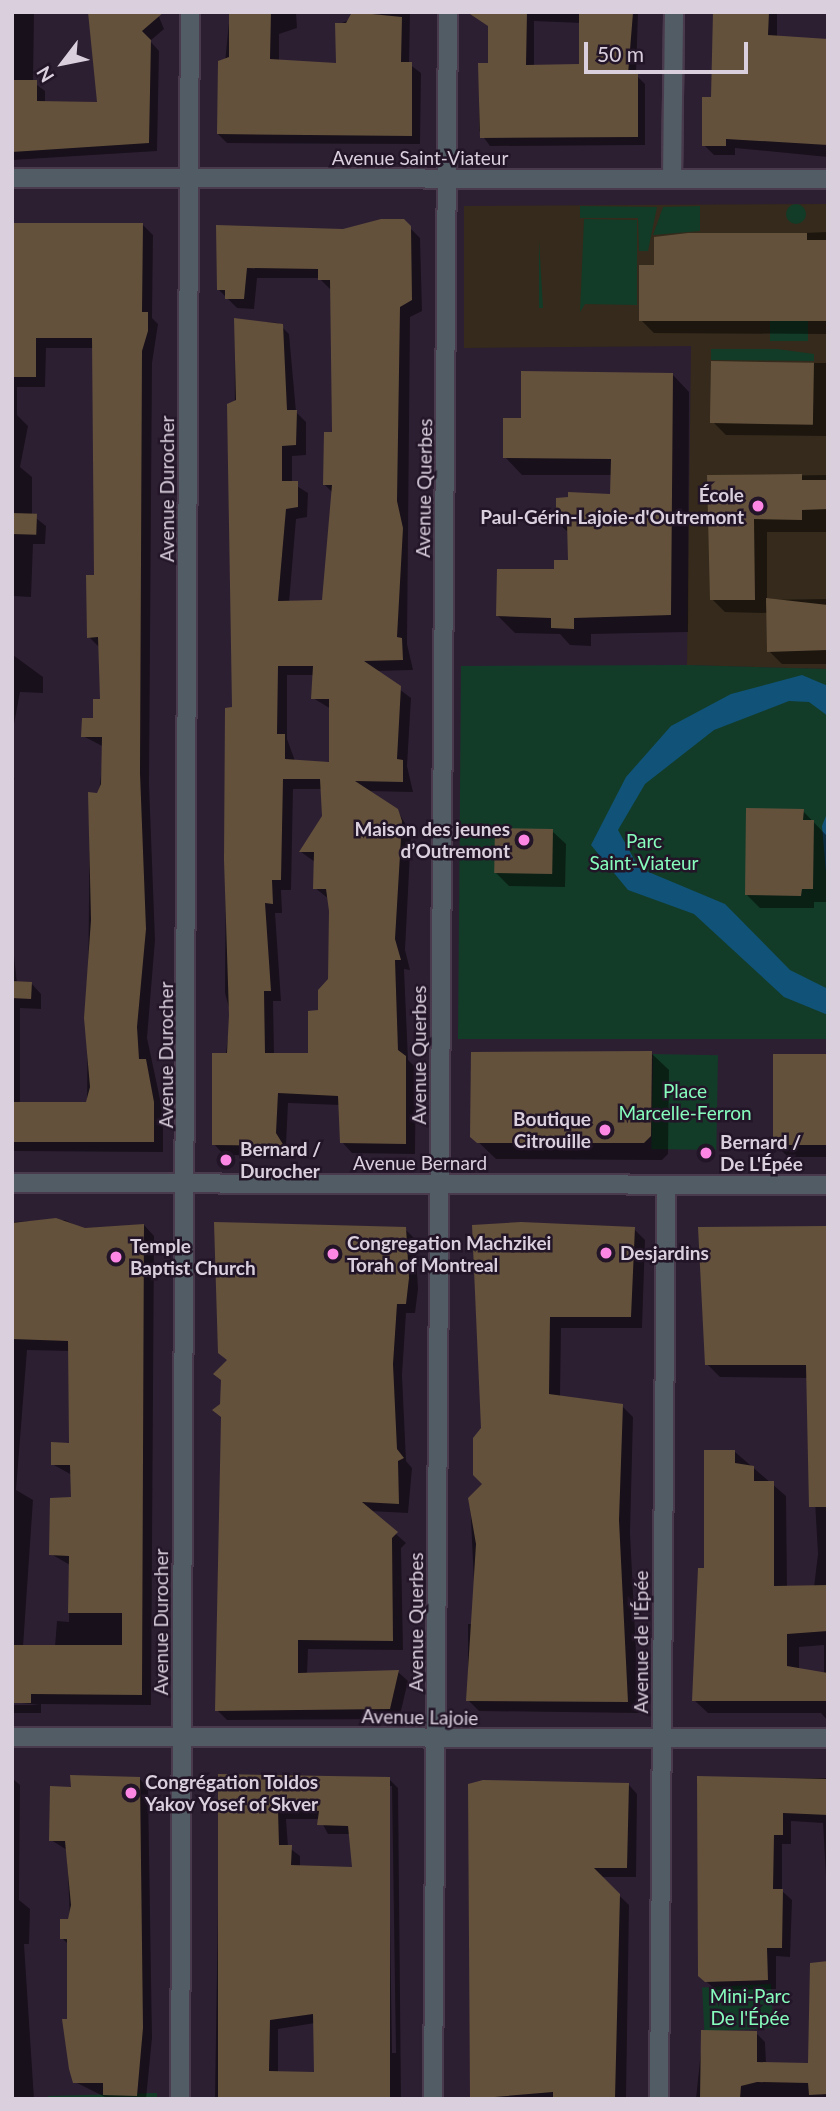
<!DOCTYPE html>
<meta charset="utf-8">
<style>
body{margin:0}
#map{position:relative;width:840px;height:2111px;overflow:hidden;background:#2d1f32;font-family:Lato,sans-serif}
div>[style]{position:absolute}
.education>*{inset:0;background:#352a1b}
.green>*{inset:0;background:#133c28;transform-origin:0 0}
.round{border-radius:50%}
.water>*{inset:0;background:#105278}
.shadow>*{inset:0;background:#0007;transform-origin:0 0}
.building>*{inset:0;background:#63513c;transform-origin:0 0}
.roads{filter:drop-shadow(2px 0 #493b4d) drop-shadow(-2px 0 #493b4d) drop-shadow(0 2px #493b4d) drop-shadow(0 -2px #493b4d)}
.minor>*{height:18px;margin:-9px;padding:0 9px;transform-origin:9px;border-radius:9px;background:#515c64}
.dots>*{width:19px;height:19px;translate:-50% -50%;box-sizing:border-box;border:4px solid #231528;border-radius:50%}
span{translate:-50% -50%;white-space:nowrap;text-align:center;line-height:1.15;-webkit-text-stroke:5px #231528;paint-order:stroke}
.street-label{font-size:19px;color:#dad0dd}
.poi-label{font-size:19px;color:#dad0dd;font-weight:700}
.right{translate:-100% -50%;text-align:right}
.left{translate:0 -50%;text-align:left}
.park-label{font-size:19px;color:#86fcbd}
.frame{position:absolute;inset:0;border:14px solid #dad0dd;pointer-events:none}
.north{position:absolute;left:28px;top:28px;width:70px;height:70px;-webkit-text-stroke:5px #231528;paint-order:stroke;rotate:238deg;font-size:19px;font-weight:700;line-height:28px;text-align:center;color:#dad0dd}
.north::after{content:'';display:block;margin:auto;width:24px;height:32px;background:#dad0dd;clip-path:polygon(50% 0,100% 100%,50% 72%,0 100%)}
.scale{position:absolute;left:584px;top:42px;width:164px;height:32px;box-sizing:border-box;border:4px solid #dad0dd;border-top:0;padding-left:9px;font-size:21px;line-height:24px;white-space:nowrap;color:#dad0dd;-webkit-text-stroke:5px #231528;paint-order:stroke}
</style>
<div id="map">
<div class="education">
<i style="clip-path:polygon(828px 204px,828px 669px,687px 665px,691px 346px,464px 348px,464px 206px)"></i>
</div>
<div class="green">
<i class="round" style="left:786px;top:204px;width:20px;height:20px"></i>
<i style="clip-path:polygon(580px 206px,657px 207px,648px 251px,639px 251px,638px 218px,580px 218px)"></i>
<i style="clip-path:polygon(700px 206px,700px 231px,653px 235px,663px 207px)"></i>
<i style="clip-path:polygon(584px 219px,637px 220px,637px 305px,585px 304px,580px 312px)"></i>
<i style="clip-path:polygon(539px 240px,543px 308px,539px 308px)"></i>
<i style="left:770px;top:321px;width:38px;height:20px"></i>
<i style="clip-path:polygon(711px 349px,777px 349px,814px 354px,814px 361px,711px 360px)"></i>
<i style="clip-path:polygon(687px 665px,828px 669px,828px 1039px,458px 1039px,461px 666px)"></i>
<i style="left:653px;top:1054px;width:65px;height:95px;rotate:1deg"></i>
<i style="left:771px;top:1984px;width:44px;height:69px;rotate:87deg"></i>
<i style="clip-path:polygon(157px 2093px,157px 2099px,48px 2099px,48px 2096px)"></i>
</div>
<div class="water">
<i style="clip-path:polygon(802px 675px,828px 686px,828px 716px,809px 702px,789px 701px,714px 730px,645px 784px,618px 830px,639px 868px,725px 904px,790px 970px,828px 989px,828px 1015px,784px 997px,694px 914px,628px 890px,591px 845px,626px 777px,671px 726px,731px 694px)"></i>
<i style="clip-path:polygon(828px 811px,828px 895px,822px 826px)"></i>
</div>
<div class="shadow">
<i style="clip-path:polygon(12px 12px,34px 13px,33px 82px,45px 91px,45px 103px,99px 104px,91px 12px,157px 12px,164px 29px,150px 41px,159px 51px,157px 151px,12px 160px)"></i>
<i style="clip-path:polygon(230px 12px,296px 12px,297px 28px,279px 34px,279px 61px,337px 64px,337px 25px,354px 18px,354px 12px,410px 12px,409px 64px,421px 73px,420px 144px,227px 143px,218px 134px)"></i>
<i style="clip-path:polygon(evenodd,490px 12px,638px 12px,636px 75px,645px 84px,645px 145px,490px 146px,479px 131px,479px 65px,490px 65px,490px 12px,534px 21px,581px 23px,581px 66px,534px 67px,534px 21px)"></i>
<i style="clip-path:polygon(715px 12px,777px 12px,777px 37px,828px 40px,828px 157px,735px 148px,735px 155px,714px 155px,704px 145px,713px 99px)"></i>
<i style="clip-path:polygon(evenodd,403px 221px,420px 238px,422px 311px,410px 317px,407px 644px,413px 670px,375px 671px,411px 698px,407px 766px,413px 792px,367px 791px,397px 810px,411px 833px,405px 950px,410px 970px,404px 969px,408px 1060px,416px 1068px,415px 1154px,352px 1153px,342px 1142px,340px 1105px,288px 1103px,286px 1145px,293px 1156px,224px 1155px,214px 1144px,231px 1015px,225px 993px,227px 710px,234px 708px,235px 320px,278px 323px,289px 334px,296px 412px,306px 422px,306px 455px,292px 456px,292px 483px,308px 493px,307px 517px,296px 519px,289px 603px,323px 601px,334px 494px,325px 485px,333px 434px,332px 291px,319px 278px,257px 278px,254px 309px,237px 308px,218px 289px,218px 227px,343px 231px,403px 221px,287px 675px,315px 675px,313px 698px,331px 709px,331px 764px,295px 761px,287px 739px,287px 675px,403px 221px,293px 789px,323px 789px,324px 816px,301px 852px,315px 862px,315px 888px,329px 899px,330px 980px,309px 1054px,274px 1054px,273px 1001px,281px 1001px,275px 913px,282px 913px,281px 890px,291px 890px,293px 789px)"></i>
<i style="clip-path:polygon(142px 224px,153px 235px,152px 318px,158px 324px,152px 363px,149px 784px,155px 940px,147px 1038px,163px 1113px,163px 1152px,12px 1151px,12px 938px,17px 983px,31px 983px,41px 994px,41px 1009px,20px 1008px,20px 1104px,87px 1104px,90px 794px,99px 794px,104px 747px,83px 736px,102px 701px,100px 648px,89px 637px,96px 577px,94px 348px,46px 348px,45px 387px,17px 387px,17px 415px,28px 426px,20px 467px,32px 477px,32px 515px,46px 526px,45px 544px,33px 544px,31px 597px,12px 596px,12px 227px)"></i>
<i style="clip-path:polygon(828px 232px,828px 334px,654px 333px,641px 320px,656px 267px,656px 239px)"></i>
<i style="clip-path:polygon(713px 363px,828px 363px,828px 436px,726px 435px,713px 422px)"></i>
<i style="clip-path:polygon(672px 374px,689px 392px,688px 632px,591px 634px,591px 646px,570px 645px,560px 634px,515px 633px,497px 615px,569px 562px,569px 533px,557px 522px,612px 496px,612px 475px,522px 475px,505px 457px,523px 420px)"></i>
<i style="clip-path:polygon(828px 475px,828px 532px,767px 532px,767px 600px,828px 599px,828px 664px,782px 664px,769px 651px,768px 613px,725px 612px,712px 599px,709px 477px)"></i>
<i style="clip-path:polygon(12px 634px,13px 655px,43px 677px,43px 693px,20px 692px,14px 724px)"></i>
<i style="left:12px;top:776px;width:4px;height:126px;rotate:45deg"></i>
<i style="clip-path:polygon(803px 811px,826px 835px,826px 902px,814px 902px,814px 908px,760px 908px,747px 895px)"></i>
<i style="clip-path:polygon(552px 831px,566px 844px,565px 887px,509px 886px,496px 873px)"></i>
<i style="clip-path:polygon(651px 1053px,669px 1070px,668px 1154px,662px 1160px,496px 1159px,472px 1136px)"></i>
<i style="clip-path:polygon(828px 1057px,828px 1157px,788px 1157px,775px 1144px)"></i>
<i style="clip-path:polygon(evenodd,65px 1220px,85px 1230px,144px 1225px,154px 1236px,151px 1705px,41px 1704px,41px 1713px,12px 1713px,12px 1705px,40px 1705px,12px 1702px,12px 1222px,65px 1220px,27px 1350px,70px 1351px,71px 1445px,52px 1464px,72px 1475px,73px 1499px,51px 1554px,70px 1565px,69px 1622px,57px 1621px,55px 1647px,23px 1647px,33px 1500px,16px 1490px,27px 1350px)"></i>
<i style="clip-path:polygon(474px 1227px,634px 1229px,645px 1240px,642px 1328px,561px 1328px,560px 1397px,622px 1406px,633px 1417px,630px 1533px,639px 1713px,479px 1711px,468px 1700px,468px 1624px,476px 1624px,470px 1499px,484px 1484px)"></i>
<i style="clip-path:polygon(evenodd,828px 1227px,828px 1721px,821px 1713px,708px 1713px,694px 1700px,706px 1570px,735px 1452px,786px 1496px,787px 1587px,814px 1587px,818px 1554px,808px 1378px,720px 1377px,707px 1364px,828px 1227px,824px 1645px,824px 1674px,799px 1670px,799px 1647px,824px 1645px)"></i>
<i style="clip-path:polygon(405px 1229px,415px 1239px,418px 1289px,415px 1313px,406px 1313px,402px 1375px,406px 1461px,412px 1468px,408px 1513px,370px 1511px,406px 1543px,401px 1548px,403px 1650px,308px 1649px,307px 1675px,398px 1672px,408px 1681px,399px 1719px,227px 1720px,217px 1710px)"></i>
<i style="clip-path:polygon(evenodd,220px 1776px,389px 1779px,398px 1788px,401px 2099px,215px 2099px,220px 1776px,388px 1786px,392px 1786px,396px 2053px,392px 2053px,388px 1786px,220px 1776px,286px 1819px,320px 1819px,328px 1834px,350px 1834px,354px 1868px,300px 1867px,300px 1856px,288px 1847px,286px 1819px,220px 1776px,315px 2023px,316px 2074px,278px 2073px,278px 2029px,315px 2023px)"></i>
<i style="clip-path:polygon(12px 1778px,20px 1785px,19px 1900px,30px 1909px,29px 1944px,24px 1944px,34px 2099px,12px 2099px)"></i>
<i style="clip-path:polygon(139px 1778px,148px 1788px,152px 2038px,146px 2099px,109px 2099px,75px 2082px,69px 1945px,62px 1938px,70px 1921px,67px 1850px,51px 1840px,73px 1789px)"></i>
<i style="clip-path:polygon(699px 1778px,828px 1778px,828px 1912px,823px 1823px,791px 1821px,791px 1844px,782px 1844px,782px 1891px,792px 1900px,790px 1957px,776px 1956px,776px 1989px,716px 1990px,700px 1976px)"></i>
<i style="clip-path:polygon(628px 1784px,637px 1794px,636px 1877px,600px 1877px,629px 1905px,626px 2099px,473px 2099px)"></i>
<i style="clip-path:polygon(828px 1964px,828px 2099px,696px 2099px,703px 2032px,756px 2033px,765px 2042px,766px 2064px,810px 2064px)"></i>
</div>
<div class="building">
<i style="clip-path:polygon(88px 12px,164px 12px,142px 31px,151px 40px,149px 143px,12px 152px,12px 80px,37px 80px,37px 101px,97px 102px)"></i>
<i style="clip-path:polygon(229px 12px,271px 12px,270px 59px,336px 63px,335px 23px,346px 23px,352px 12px,402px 17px,401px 62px,412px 62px,412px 136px,217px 134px,218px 61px,229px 57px)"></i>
<i style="clip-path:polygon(467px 12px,527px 12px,526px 65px,579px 64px,579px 12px,633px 13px,628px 74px,638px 74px,638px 137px,480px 138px,478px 63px,488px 63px,488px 26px)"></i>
<i style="clip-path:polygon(713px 12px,769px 12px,768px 35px,828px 39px,828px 145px,726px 139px,726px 146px,702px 146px,702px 97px,711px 97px)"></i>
<i style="clip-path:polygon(evenodd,381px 219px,404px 219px,411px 226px,412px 300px,400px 307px,397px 501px,403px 528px,397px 637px,402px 638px,403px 660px,364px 661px,401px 686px,397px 759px,403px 760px,403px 782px,355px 781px,398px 809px,402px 821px,395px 939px,401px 960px,395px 960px,398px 1050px,406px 1056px,406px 1144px,340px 1143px,338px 1096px,278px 1093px,276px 1133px,284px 1146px,212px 1145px,212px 1053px,227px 1053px,229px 1015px,224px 860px,225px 708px,232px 707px,227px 404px,236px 400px,234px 318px,283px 324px,287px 410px,297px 410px,296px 445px,282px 446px,282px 481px,298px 481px,298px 507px,286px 509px,278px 601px,322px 600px,332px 485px,323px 485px,324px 432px,332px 432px,330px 280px,318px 280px,318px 269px,247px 268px,244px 299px,225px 299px,225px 290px,217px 290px,216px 225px,343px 229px,381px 219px,278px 666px,313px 666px,311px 699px,329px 699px,329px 762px,285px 759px,285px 734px,277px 734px,278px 666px,381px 219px,283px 779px,320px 779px,322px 816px,299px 852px,314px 852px,313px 889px,326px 889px,329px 911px,328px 979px,318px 990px,318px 1010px,308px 1011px,308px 1053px,265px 1053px,264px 991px,271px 991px,265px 903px,273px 904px,272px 880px,281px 880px,283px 779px)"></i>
<i style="clip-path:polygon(12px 223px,143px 223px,142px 312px,148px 312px,148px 331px,142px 351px,140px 773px,146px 929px,137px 1027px,139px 1059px,146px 1059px,154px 1102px,154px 1142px,12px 1142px,12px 1102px,86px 1102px,90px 1087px,84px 1018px,91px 920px,88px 792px,97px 793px,101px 784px,102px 737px,81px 737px,82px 718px,93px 718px,93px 699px,100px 699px,98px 637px,87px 638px,86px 575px,94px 575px,92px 338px,36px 338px,36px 377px,12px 377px)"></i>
<i style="clip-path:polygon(688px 233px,807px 233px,807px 240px,828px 240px,828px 321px,639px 321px,639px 265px,654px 265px,654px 237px)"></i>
<i style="left:711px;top:361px;width:103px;height:62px;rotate:1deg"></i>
<i style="clip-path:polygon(521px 371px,673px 373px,671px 615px,574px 618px,574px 629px,551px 628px,551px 618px,496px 616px,497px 569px,554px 569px,554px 560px,568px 560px,567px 523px,556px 522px,556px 498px,568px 497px,568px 492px,610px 494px,611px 459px,503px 458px,503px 418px,521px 418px)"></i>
<i style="clip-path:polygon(802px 474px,802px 480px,828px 480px,828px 509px,802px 510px,802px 520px,754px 519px,755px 600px,710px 600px,707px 475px)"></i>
<i style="left:12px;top:513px;width:25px;height:21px;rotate:2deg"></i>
<i style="clip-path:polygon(766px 598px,828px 605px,828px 650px,767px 652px)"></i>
<i style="clip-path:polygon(746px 808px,804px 809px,803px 820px,814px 820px,813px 889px,802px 889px,801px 896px,745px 895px)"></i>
<i style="left:495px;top:828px;width:58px;height:45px;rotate:1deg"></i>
<i style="left:12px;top:981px;width:20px;height:17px;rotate:3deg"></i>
<i style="clip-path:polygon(652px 1051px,651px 1136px,644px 1143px,477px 1143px,470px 1137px,471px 1052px)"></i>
<i style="left:773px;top:1054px;width:55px;height:91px"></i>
<i style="clip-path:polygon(56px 1218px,85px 1228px,144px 1224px,142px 1695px,31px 1694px,31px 1703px,12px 1703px,12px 1645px,122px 1645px,122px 1613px,68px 1613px,69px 1556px,49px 1555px,50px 1498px,71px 1497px,70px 1465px,51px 1465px,51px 1442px,69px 1443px,68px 1341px,12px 1339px,12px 1223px)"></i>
<i style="clip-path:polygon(214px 1222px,406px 1227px,409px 1278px,406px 1304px,397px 1304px,393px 1364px,397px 1449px,404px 1458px,398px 1461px,399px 1504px,362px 1502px,398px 1532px,392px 1538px,393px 1641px,298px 1640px,298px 1673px,399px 1670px,390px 1709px,215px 1711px,221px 1417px,212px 1410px,220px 1404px,221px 1380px,213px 1374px,227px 1360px,218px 1353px)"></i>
<i style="clip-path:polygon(521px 1222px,635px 1227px,631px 1317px,550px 1317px,549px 1394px,623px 1404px,619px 1520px,628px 1702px,466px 1701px,476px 1544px,468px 1498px,482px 1484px,473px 1475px,473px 1438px,481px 1428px,472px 1225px)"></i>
<i style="clip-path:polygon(828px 1226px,828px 1507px,809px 1507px,806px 1365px,705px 1365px,698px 1227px)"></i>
<i style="clip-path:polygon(704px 1450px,735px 1450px,735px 1463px,754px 1466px,754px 1481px,774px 1481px,774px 1586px,828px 1585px,828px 1631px,787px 1634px,787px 1666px,828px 1673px,828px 1701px,692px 1701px,698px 1568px,704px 1568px)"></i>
<i style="clip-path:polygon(evenodd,218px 1774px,390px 1777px,390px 2099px,218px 2099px,218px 1774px,278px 1810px,319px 1811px,317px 1825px,348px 1826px,352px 1867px,291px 1865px,292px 1845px,279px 1845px,278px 1810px,218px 1774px,313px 2014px,314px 2072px,269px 2071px,270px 2020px,313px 2014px)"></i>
<i style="clip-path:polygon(70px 1775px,140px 1777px,143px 2028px,137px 2096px,103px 2095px,103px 2083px,73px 2083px,69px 2069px,62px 2019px,67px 2019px,67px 1939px,60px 1939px,60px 1919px,68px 1919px,71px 1905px,65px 1841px,49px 1841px,50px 1786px,71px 1787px)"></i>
<i style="clip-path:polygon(697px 1776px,828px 1779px,828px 1815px,783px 1813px,783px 1835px,774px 1835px,773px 1889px,783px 1889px,782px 1948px,767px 1948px,768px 1980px,705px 1982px,698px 1976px)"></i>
<i style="clip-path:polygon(483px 1780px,629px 1783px,627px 1868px,594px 1868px,620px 1894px,615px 2099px,553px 2099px,553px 2092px,470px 2099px,468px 1784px)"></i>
<i style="clip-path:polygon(828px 1961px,828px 2094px,809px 2095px,808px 2083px,757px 2082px,741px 2086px,740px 2099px,700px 2099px,701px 2030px,757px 2031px,757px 2062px,808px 2063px,810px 1963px)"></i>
</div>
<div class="roads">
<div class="minor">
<i style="left:12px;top:178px;width:816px;rotate:0.07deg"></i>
<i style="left:672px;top:179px;width:167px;rotate:-89.3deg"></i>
<i style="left:12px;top:1183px;width:816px;rotate:0.14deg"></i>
<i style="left:12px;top:1737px;width:816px;rotate:0.07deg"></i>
<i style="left:180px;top:2099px;width:2087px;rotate:-89.73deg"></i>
<i style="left:433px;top:2099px;width:2087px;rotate:-89.59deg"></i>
<i style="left:659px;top:2099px;width:913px;rotate:-89.56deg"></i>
</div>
</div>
<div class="dots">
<i style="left:758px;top:506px;background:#fc86e4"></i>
<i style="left:524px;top:840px;background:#fc86e4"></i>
<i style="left:605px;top:1130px;background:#fc86e4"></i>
<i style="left:706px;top:1153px;background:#fc86e4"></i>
<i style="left:226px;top:1160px;background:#fc86e4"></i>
<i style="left:606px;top:1253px;background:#fc86e4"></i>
<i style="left:333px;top:1254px;background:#fc86e4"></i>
<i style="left:116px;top:1257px;background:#fc86e4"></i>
<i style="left:131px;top:1793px;background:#fc86e4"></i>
</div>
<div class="street-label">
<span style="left:420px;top:158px">Avenue Saint-Viateur</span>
<span style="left:424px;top:488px;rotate:-89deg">Avenue Querbes</span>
<span style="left:167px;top:489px;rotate:-90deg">Avenue Durocher</span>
<span style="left:166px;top:1055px;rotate:-90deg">Avenue Durocher</span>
<span style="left:419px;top:1055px;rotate:-90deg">Avenue Querbes</span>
<span style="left:420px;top:1163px">Avenue Bernard</span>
<span style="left:161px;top:1622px;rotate:-90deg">Avenue Durocher</span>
<span style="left:416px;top:1622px;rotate:-90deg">Avenue Querbes</span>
<span style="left:641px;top:1642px;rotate:-90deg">Avenue de l'Épée</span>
<span style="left:420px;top:1717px;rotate:1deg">Avenue Lajoie</span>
</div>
<div class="poi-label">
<span class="right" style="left:744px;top:506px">École<br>Paul-Gérin-Lajoie-d'Outremont</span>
<span class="right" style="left:510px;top:840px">Maison des jeunes<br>d’Outremont</span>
<span class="right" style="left:591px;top:1130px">Boutique<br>Citrouille</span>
<span class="left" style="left:720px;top:1153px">Bernard /<br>De L'Épée</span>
<span class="left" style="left:240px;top:1160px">Bernard /<br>Durocher</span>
<span class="left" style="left:347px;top:1254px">Congregation Machzikei<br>Torah of Montreal</span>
<span class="left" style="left:130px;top:1257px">Temple<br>Baptist Church</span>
<span class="left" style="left:620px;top:1253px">Desjardins</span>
<span class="left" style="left:145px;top:1793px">Congrégation Toldos<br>Yakov Yosef of Skver</span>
</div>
<div class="park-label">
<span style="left:644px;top:852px">Parc<br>Saint-Viateur</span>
<span style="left:685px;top:1102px">Place<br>Marcelle-Ferron</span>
<span style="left:750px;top:2007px">Mini-Parc<br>De l'Épée</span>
</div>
<div class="frame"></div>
<div class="north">N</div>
<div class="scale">50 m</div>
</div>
